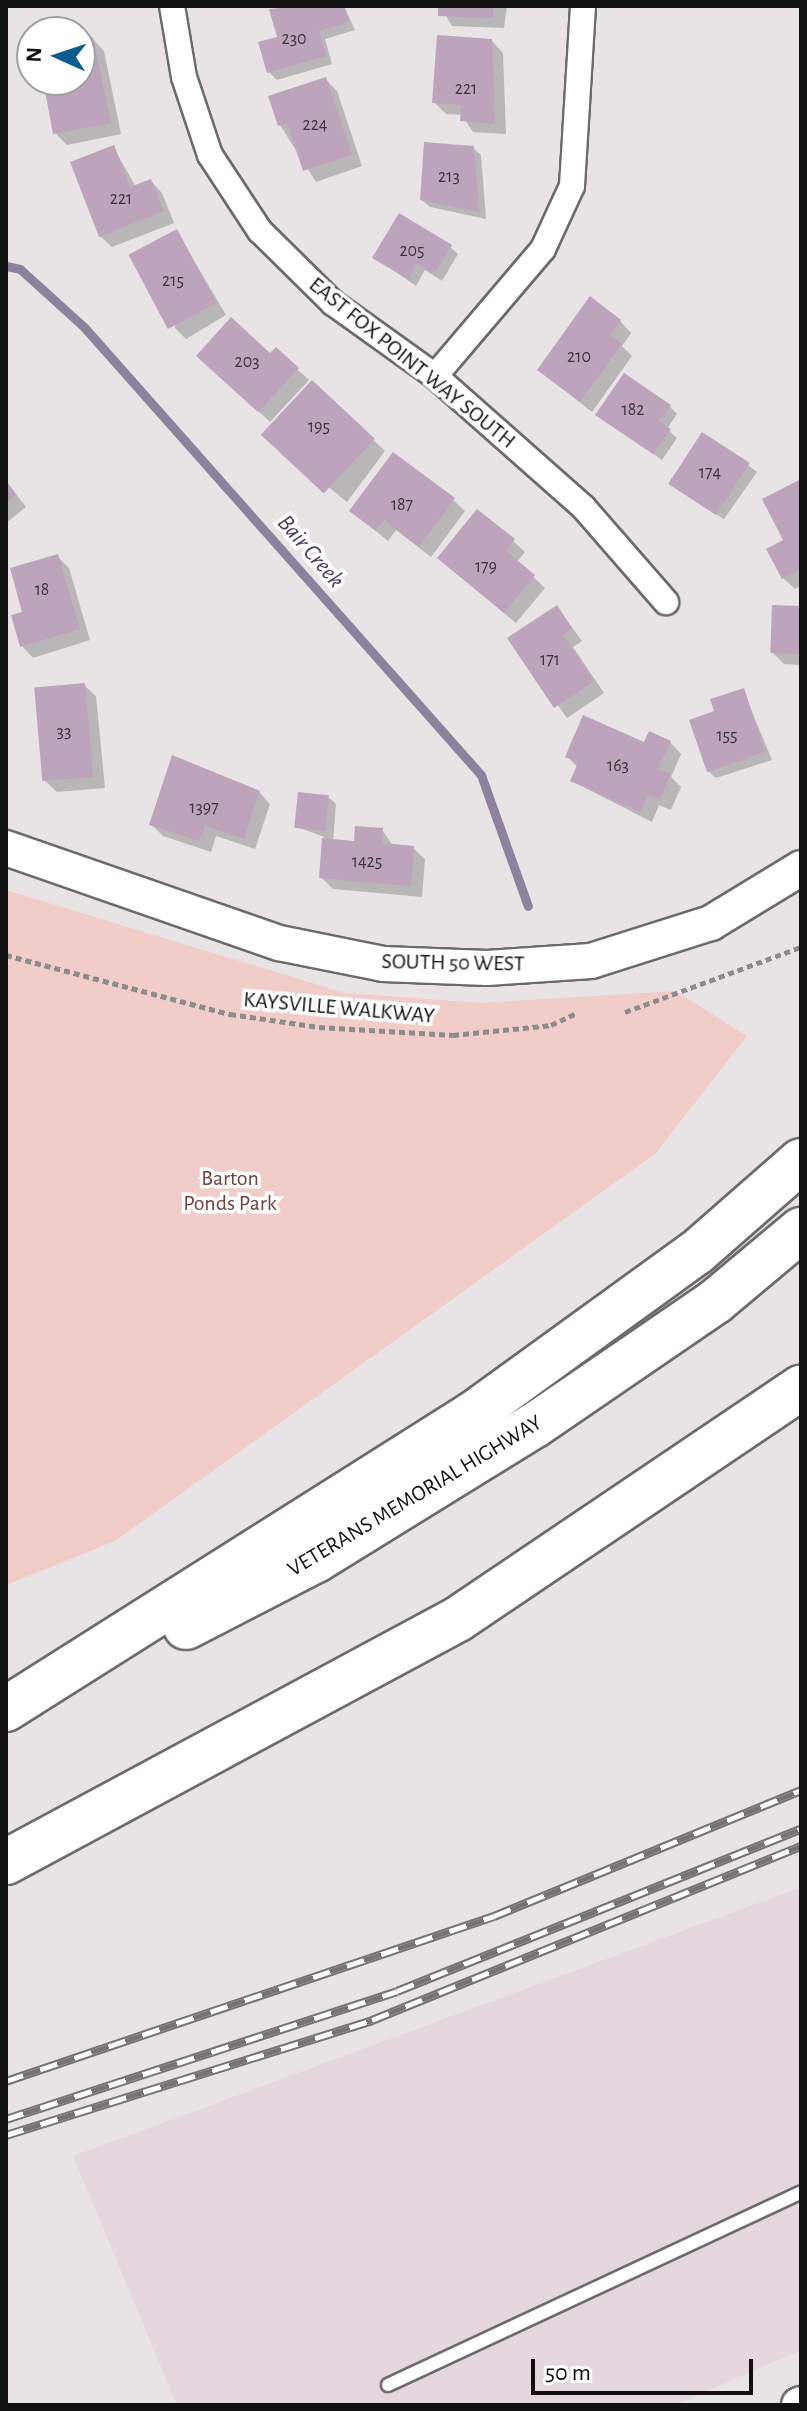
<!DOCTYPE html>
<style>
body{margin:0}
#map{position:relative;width:807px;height:2411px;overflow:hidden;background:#e8e4e6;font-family:"Alegreya Sans",sans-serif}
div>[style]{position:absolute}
.built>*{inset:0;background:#e4d7dd}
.green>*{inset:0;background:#f0cdc8}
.shadow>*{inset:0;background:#0003;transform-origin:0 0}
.stream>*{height:9px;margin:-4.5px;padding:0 4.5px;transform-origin:4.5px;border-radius:4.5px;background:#8d819c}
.building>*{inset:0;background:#bca4bb;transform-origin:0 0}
.path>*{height:5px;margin-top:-2.5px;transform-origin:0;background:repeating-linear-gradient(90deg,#8e8b8c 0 6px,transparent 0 10px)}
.roads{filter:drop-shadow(2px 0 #6e6a6c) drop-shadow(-2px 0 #6e6a6c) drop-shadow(0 2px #6e6a6c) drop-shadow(0 -2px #6e6a6c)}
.lane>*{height:12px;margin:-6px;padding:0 6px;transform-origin:6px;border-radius:6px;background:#fff}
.street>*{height:24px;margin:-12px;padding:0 12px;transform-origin:12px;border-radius:12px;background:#fff}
.secondary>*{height:34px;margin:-17px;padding:0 17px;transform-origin:17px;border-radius:17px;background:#fff}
.highway>*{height:44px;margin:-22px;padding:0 22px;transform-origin:22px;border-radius:22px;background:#fff}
.rail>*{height:9px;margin-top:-4.5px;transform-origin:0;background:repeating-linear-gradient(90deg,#fff 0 18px,#767374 0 36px);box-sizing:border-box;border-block:2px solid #767374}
span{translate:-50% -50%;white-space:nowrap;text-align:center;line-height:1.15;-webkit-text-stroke:7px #fff;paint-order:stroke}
.number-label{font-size:18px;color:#3c353b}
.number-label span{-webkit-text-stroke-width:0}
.street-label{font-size:22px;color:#111010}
.park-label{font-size:22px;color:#74423a}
.water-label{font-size:24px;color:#4e3962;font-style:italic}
.frame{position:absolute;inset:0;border:8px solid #111010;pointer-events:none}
.north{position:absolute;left:16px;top:16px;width:80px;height:80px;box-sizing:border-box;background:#fff;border:2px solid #a09f9f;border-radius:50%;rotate:273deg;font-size:22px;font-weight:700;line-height:32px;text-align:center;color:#111010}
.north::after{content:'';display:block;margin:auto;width:28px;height:36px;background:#0c5d8f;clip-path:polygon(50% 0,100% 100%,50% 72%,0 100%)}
.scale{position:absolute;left:531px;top:2359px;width:222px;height:36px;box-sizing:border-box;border:4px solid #111010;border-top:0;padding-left:10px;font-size:24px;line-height:28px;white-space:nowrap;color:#111010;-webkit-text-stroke:6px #fff;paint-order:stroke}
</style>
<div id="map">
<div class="built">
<i style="clip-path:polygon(801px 1887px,801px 2350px,675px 2405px,177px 2405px,73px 2156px)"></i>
</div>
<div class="green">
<i style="clip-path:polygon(6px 890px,345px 993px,481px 1003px,676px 991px,747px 1036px,655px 1154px,115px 1541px,6px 1585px)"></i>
</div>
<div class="shadow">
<i style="clip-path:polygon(285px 6px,344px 6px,355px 30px,325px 39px,332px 64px,277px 80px,269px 72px,280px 38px,272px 10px)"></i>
<i style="clip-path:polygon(440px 6px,507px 6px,504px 28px,452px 26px)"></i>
<i style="clip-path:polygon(93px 39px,104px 51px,121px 134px,67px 145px,55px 133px,45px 80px,80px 80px,80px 42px)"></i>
<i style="clip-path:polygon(492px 41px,503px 53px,506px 134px,473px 132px,462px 115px,446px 114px,434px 102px)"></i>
<i style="clip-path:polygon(325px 79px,337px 91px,362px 166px,316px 182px,280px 125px)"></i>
<i style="clip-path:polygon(113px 147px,136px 187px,151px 181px,162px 193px,174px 223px,112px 247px,100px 236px)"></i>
<i style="clip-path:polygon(473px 148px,481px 155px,486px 219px,430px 207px,422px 200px)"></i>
<i style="clip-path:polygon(177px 232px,226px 315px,186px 339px,175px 328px)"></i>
<i style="clip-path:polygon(450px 247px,458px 254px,442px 281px,425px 270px,416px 286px,374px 257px)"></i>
<i style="clip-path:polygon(620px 321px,631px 333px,622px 346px,632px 356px,592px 412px,539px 370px)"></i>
<i style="clip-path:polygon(210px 367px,297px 369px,309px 380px,270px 422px)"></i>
<i style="clip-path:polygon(313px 383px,385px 451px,347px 502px,270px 440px)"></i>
<i style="clip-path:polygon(669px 406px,677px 414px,667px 429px,677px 438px,662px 460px,606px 422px)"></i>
<i style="left:703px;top:434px;width:66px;height:58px;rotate:35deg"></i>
<i style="clip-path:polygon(6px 481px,26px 507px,6px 523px)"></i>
<i style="clip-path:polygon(801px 481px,801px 586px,795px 589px,783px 578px)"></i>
<i style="clip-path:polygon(453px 500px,465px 511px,431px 557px,396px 530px,388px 541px,352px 511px)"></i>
<i style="clip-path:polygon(513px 541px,525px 552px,517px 562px,545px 588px,516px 623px,439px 558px)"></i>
<i style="clip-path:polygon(57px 556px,69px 568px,90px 640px,33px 658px,22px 646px)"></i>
<i style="clip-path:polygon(557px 607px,582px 641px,573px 647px,604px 693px,567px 718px,510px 639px)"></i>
<i style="clip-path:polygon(801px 608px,801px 665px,784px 664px,773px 653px)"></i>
<i style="clip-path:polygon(84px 685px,96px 696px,105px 788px,57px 792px,45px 781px)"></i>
<i style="clip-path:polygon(743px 690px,772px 760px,716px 778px,708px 771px,717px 712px)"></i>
<i style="clip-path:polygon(670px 742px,681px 754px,671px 777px,681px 787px,671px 810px,659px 805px,652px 822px,572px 781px,578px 768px,568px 757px)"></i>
<i style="clip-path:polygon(259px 792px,270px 804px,255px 849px,216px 836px,211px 852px,163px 836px,151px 824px)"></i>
<i style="clip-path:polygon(328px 797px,336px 804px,333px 841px,356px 843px,382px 830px,393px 846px,413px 848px,425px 859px,422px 897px,333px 889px,321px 877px,324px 837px,297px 827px)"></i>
</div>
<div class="stream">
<i style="left:6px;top:266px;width:14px;rotate:12deg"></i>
<i style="left:20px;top:269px;width:86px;rotate:42.2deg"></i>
<i style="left:84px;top:327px;width:599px;rotate:48.45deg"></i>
<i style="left:481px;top:775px;width:139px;rotate:70.3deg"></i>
</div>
<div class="building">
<i style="clip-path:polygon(307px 6px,344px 6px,349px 22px,319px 31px,326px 56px,267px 73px,258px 42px,277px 37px,269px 9px)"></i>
<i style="clip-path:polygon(438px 6px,493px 6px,493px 18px,438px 16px)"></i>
<i style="clip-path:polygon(437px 35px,492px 39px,495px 124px,460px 121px,461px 105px,432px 103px)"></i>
<i style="clip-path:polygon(93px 37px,111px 123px,53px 134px,43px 80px,80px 80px,80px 40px)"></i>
<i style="clip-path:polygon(326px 77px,352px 155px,303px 171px,287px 123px,278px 126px,268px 96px)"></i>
<i style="clip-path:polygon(424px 142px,474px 146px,479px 212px,420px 200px)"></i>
<i style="clip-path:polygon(114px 145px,130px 187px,151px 179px,164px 211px,99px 237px,70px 162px)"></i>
<i style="clip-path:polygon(399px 213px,452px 245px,434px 274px,417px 264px,408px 279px,372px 258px)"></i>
<i style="left:177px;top:229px;width:84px;height:55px;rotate:62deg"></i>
<i style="clip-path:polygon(590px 296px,621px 320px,610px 335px,622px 344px,580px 402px,537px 370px)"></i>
<i style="clip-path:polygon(231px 317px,270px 353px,276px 347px,299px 368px,258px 412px,196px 356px)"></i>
<i style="clip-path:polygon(624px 373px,671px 405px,659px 421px,671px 429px,653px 454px,595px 415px)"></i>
<i style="left:312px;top:380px;width:86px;height:75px;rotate:43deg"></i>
<i style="left:702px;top:432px;width:57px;height:62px;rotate:33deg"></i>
<i style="clip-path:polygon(393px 452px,455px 498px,419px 547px,384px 520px,376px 531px,349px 511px)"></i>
<i style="clip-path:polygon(801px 479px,801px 569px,782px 579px,766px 549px,783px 540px,762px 499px)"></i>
<i style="clip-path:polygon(6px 481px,16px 494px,6px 503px)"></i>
<i style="clip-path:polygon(477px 509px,515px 539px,506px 551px,535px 575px,504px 613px,437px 558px)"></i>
<i style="clip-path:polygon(58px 554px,80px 629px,20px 647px,11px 615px,22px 612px,10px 568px)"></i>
<i style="clip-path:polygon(557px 605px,572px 628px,563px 635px,594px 681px,554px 708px,507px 638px)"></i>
<i style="left:772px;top:605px;width:29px;height:48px;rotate:2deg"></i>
<i style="left:85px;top:683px;width:94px;height:51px;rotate:85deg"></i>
<i style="clip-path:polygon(744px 688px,765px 752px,707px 772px,689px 720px,714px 711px,710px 699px)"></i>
<i style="clip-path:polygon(583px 715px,644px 742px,649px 731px,671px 741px,658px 769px,671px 774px,660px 800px,648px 795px,640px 812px,570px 781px,578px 763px,565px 757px)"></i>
<i style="clip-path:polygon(172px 755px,260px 791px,244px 839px,205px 826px,199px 841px,149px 825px)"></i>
<i style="left:298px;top:792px;width:31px;height:36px;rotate:6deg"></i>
<i style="clip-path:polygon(355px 826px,383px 828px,382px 843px,414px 846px,411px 886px,319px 878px,322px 838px,354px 841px)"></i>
</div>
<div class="path">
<i style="left:6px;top:955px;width:232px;rotate:14.8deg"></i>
<i style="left:230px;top:1014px;width:90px;rotate:8.3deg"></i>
<i style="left:319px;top:1027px;width:134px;rotate:3.4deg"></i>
<i style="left:453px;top:1035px;width:99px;rotate:-5.8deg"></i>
<i style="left:551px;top:1025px;width:29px;rotate:-25deg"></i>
<i style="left:625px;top:1012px;width:188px;rotate:-20.3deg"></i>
</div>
<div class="roads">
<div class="lane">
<i style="left:388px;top:2385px;width:456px;rotate:-25deg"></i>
</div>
<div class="street">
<i style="left:172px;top:6px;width:72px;rotate:80.4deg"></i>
<i style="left:184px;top:77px;width:82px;rotate:71.6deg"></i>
<i style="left:210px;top:155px;width:91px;rotate:56.7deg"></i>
<i style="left:260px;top:231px;width:103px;rotate:44.6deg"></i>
<i style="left:333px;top:303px;width:125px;rotate:35.6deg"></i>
<i style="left:435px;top:376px;width:199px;rotate:41.5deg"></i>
<i style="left:584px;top:508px;width:125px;rotate:48.9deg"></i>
<i style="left:435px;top:376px;width:167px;rotate:-49.6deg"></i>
<i style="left:543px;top:249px;width:69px;rotate:-65.3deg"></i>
<i style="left:572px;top:186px;width:180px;rotate:-86.5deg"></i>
</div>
<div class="secondary">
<i style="left:6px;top:848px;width:289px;rotate:19.2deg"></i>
<i style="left:279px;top:943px;width:106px;rotate:11.4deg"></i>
<i style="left:383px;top:964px;width:104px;rotate:2.2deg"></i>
<i style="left:487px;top:968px;width:104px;rotate:-3.9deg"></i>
<i style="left:591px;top:961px;width:126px;rotate:-17.6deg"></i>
<i style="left:711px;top:923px;width:105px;rotate:-31.4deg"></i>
<i style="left:799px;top:2405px;width:2px;rotate:-27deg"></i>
</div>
<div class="highway">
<i style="left:186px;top:1627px;width:146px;rotate:-27.3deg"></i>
<i style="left:316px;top:1560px;width:257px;rotate:-31.7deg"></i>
<i style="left:535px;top:1425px;width:219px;rotate:-34.4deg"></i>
<i style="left:716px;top:1301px;width:111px;rotate:-39.9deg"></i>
<i style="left:6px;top:1709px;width:552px;rotate:-32.28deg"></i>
<i style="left:473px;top:1414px;width:276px;rotate:-35.9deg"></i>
<i style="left:697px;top:1252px;width:138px;rotate:-41.2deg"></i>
<i style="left:6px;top:1862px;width:513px;rotate:-28.26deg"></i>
<i style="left:458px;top:1619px;width:414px;rotate:-34deg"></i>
</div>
</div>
<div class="rail">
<i style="left:6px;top:2081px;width:515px;rotate:-18.68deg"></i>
<i style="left:494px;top:1916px;width:332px;rotate:-22.3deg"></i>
<i style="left:6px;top:2119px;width:411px;rotate:-18.1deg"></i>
<i style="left:397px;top:1991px;width:435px;rotate:-21.9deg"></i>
<i style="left:6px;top:2135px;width:384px;rotate:-17.4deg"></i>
<i style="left:372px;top:2020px;width:463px;rotate:-22.1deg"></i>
</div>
<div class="number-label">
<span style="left:294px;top:39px">230</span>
<span style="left:466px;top:89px">221</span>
<span style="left:315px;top:125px">224</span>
<span style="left:449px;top:177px">213</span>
<span style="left:121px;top:199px">221</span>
<span style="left:412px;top:251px">205</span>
<span style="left:173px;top:281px">215</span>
<span style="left:579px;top:357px">210</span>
<span style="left:247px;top:362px">203</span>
<span style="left:633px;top:410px">182</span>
<span style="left:319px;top:427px">195</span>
<span style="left:710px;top:473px">174</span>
<span style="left:402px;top:505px">187</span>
<span style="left:486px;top:567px">179</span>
<span style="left:42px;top:590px">18</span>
<span style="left:550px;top:660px">171</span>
<span style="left:64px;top:732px">33</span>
<span style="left:727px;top:736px">155</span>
<span style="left:618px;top:766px">163</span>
<span style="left:204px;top:808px">1397</span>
<span style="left:367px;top:862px">1425</span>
</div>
<div class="street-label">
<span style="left:412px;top:363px;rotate:39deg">EAST FOX POINT WAY SOUTH</span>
<span style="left:453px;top:963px;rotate:1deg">SOUTH 50 WEST</span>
<span style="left:339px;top:1008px;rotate:5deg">KAYSVILLE WALKWAY</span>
<span style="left:415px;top:1496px;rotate:-31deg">VETERANS MEMORIAL HIGHWAY</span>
</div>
<div class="park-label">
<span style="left:230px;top:1191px">Barton<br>Ponds Park</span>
</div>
<div class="water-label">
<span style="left:310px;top:552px;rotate:49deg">Bair Creek</span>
</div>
<div class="frame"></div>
<div class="north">N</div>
<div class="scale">50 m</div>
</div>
